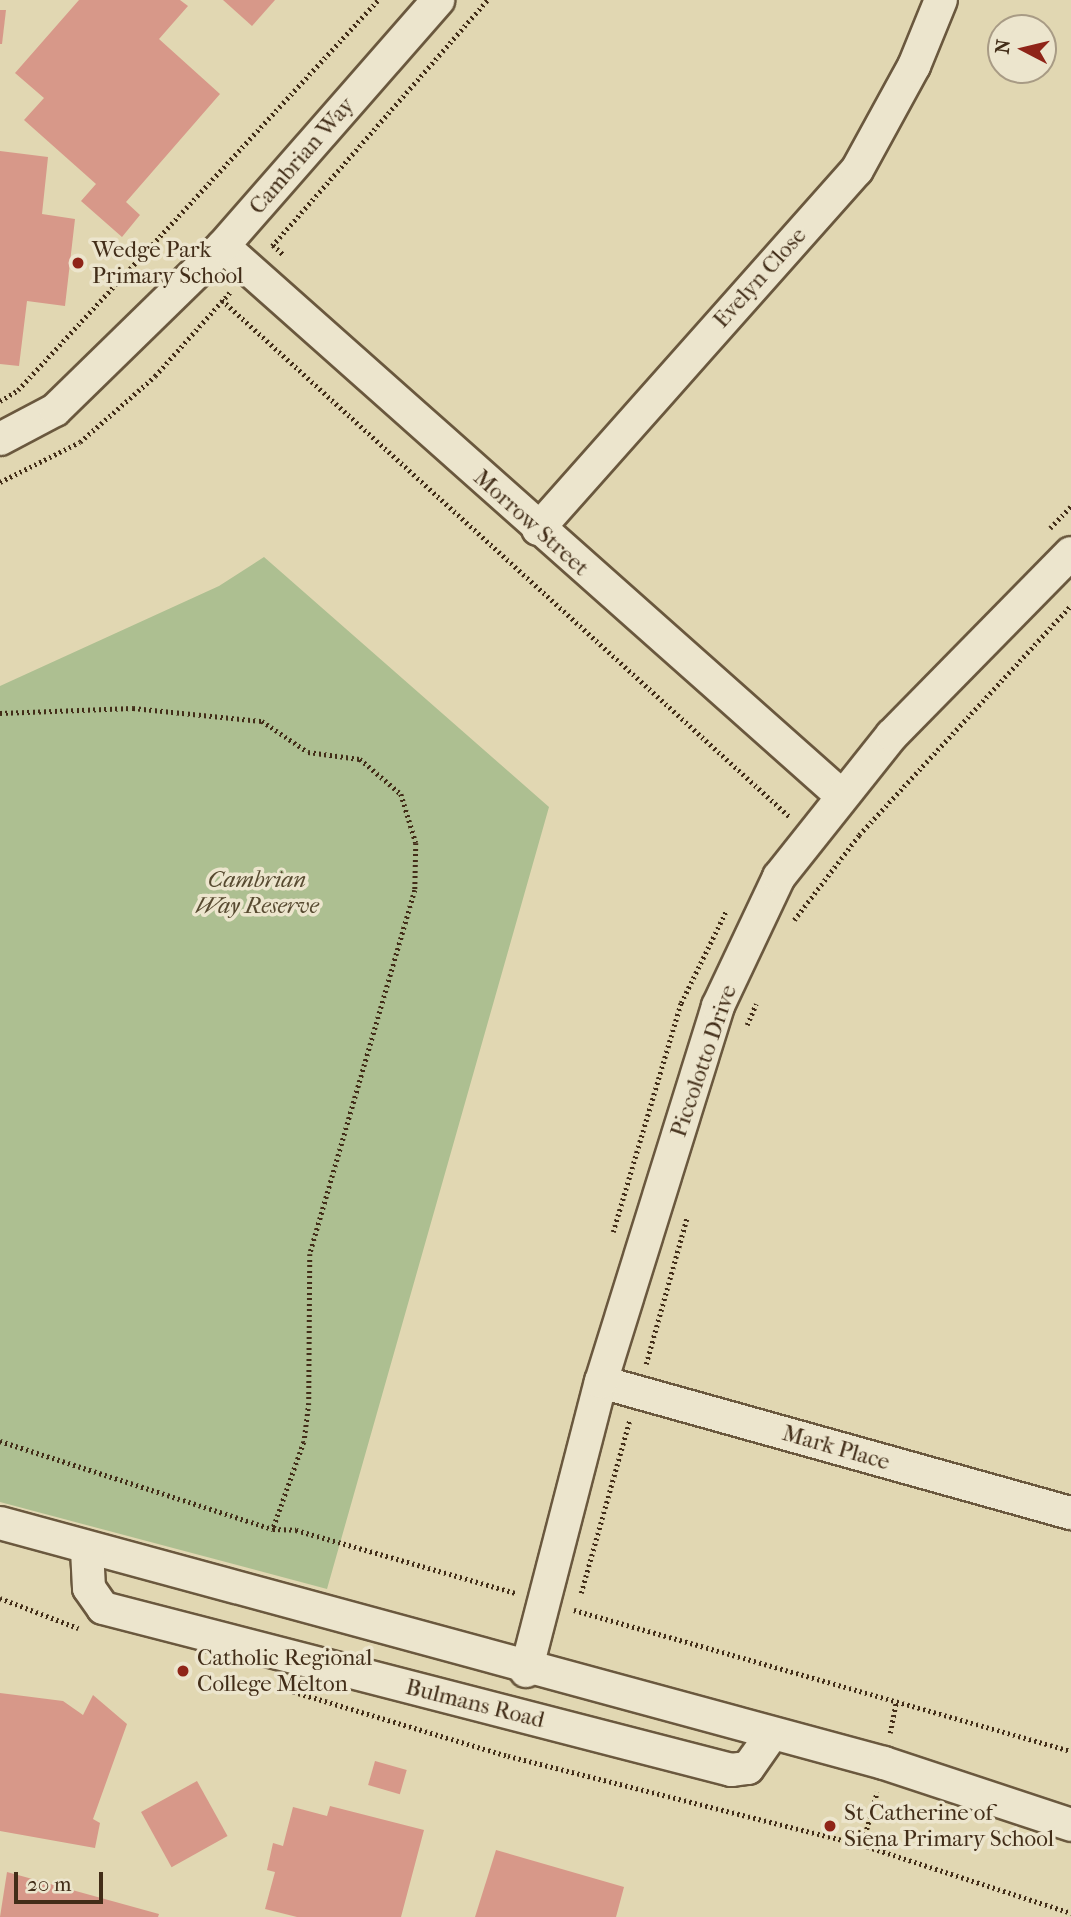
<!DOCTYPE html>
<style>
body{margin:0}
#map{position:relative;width:1071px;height:1917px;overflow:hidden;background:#e1d7b2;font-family:"IM FELL French Canon",serif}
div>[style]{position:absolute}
.green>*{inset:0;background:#adbf91}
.building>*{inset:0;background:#d79889;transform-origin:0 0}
.path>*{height:4.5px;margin-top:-2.25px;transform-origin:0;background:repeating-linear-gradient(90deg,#422d18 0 2px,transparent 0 5.5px)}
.roads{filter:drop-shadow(2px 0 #6a583e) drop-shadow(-2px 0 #6a583e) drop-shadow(0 2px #6a583e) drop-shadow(0 -2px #6a583e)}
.minor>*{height:32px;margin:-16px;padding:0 16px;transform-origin:16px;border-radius:16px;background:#ece5cd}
.dots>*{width:19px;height:19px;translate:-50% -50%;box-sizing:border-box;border:4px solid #ece5cd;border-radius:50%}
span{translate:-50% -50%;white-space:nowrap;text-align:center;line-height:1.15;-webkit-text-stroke:7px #ece5cd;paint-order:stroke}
.street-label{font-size:23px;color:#422d18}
.poi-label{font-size:23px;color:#422d18}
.left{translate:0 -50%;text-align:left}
.park-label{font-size:23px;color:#574a30;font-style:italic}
.north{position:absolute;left:987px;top:14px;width:70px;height:70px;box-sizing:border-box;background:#ece5cd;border:2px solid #a89b85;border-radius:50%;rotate:277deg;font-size:19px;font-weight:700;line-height:28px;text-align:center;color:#422d18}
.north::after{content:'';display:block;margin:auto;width:24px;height:32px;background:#8f2418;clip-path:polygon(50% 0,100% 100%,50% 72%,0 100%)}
.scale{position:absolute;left:14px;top:1872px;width:89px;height:32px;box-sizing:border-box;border:4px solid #422d18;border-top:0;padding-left:9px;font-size:21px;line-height:24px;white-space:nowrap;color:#422d18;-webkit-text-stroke:5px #ece5cd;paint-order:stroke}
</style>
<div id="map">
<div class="green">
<i style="clip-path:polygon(264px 557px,549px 807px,327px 1589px,0 1502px,0 686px,219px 586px)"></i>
</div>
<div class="building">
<i style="clip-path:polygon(79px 0,180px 0,188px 6px,159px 39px,220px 94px,126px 202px,140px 215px,122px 237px,81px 201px,96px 184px,24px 120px,44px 98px,15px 73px)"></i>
<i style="clip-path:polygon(223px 0,275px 0,252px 26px)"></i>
<i style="clip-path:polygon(0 10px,6px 10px,2px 44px,0 44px)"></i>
<i style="clip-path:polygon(0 151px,48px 157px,42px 214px,75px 219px,65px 306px,27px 301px,19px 366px,0 364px)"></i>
<i style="clip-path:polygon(0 1693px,63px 1701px,83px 1715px,93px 1695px,127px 1724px,93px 1819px,100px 1823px,95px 1848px,0 1831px)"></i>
<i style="left:375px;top:1761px;width:33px;height:25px;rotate:16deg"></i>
<i style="left:197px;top:1781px;width:63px;height:64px;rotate:61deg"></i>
<i style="clip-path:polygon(330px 1806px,424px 1830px,401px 1917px,297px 1917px,265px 1909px,275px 1872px,267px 1870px,273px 1843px,283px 1846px,293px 1807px,327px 1816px)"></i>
<i style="clip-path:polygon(496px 1850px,624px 1887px,616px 1917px,475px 1917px)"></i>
<i style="clip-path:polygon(7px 1872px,159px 1914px,158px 1917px,0 1917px)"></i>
</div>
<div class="path">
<i style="left:273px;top:245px;width:16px;rotate:43deg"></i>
<i style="left:272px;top:246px;width:327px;rotate:-48.8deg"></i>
<i style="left:222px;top:300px;width:768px;rotate:42.31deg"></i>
<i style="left:0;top:401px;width:21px;rotate:-31deg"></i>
<i style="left:18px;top:390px;width:531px;rotate:-47.29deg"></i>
<i style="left:0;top:482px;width:89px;rotate:-26.6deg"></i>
<i style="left:80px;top:442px;width:100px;rotate:-41.3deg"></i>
<i style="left:155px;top:376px;width:114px;rotate:-48.2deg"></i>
<i style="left:1050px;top:528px;width:30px;rotate:-46deg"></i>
<i style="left:0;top:713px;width:133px;rotate:-2.2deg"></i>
<i style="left:133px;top:708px;width:130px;rotate:5.8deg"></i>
<i style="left:262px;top:721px;width:55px;rotate:34deg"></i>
<i style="left:308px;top:752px;width:52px;rotate:7.7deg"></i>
<i style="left:360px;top:759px;width:54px;rotate:40.5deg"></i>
<i style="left:401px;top:794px;width:51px;rotate:73deg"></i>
<i style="left:416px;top:843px;width:47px;rotate:91.2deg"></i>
<i style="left:415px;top:890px;width:379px;rotate:106.1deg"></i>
<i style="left:310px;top:1254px;width:149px;rotate:90.4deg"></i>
<i style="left:309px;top:1403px;width:39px;rotate:97deg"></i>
<i style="left:304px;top:1442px;width:92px;rotate:109.6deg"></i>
<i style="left:794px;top:920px;width:107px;rotate:-52.6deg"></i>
<i style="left:859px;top:835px;width:313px;rotate:-47.3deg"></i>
<i style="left:747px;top:1025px;width:23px;rotate:-67deg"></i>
<i style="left:613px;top:1232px;width:239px;rotate:-73.5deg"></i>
<i style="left:681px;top:1003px;width:102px;rotate:-63.9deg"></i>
<i style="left:646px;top:1364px;width:153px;rotate:-74.4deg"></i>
<i style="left:0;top:1441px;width:287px;rotate:17.9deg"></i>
<i style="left:273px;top:1529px;width:23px;rotate:2deg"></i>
<i style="left:296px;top:1530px;width:228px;rotate:16deg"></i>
<i style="left:581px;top:1593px;width:181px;rotate:-74.3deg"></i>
<i style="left:0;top:1598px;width:84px;rotate:21deg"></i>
<i style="left:574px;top:1610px;width:517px;rotate:15.84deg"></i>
<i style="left:288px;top:1690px;width:230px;rotate:16.7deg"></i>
<i style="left:508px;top:1756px;width:365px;rotate:14.1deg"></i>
<i style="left:862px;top:1845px;width:220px;rotate:18deg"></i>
<i style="left:890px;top:1733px;width:31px;rotate:-79deg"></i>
<i style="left:862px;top:1845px;width:55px;rotate:-74.2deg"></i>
</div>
<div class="roads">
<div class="minor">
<i style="left:223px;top:246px;width:828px;rotate:41.62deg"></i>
<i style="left:0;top:439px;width:62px;rotate:-27.8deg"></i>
<i style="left:55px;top:410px;width:235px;rotate:-44.3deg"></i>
<i style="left:223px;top:246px;width:327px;rotate:-48.8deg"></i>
<i style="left:538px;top:529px;width:480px;rotate:-48.4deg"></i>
<i style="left:857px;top:170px;width:119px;rotate:-61.3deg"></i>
<i style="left:914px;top:66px;width:71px;rotate:-67.8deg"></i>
<i style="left:601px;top:1382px;width:488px;rotate:15.6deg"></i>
<i style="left:0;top:1523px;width:916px;rotate:15.19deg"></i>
<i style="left:884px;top:1763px;width:197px;rotate:18.3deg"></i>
<i style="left:87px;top:1550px;width:38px;rotate:87deg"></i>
<i style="left:89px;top:1588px;width:24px;rotate:55deg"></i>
<i style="left:103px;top:1608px;width:649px;rotate:14.46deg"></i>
<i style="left:731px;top:1770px;width:17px;rotate:-7deg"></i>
<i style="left:748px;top:1768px;width:39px;rotate:-55deg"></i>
<i style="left:526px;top:1671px;width:299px;rotate:-75.5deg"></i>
<i style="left:601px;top:1382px;width:394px;rotate:-72.7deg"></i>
<i style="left:718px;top:1006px;width:143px;rotate:-64.7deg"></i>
<i style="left:779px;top:877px;width:181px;rotate:-51.5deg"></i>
<i style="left:892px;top:735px;width:255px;rotate:-45.5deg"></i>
</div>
</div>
<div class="dots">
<i style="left:78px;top:263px;background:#8f2418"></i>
<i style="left:183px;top:1671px;background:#8f2418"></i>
<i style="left:830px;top:1826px;background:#8f2418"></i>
</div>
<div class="street-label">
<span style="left:302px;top:156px;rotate:-49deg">Cambrian Way</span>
<span style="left:760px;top:278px;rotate:-48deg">Evelyn Close</span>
<span style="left:531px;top:523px;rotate:42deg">Morrow Street</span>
<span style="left:704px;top:1061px;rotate:-71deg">Piccolotto Drive</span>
<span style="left:836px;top:1448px;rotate:16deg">Mark Place</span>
<span style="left:475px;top:1704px;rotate:14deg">Bulmans Road</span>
</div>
<div class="poi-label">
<span class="left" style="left:92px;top:263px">Wedge Park<br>Primary School</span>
<span class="left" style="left:197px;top:1671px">Catholic Regional<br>College Melton</span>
<span class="left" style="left:844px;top:1826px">St Catherine of<br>Siena Primary School</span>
</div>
<div class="park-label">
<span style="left:257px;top:893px">Cambrian<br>Way Reserve</span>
</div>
<div class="north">N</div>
<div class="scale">20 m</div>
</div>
